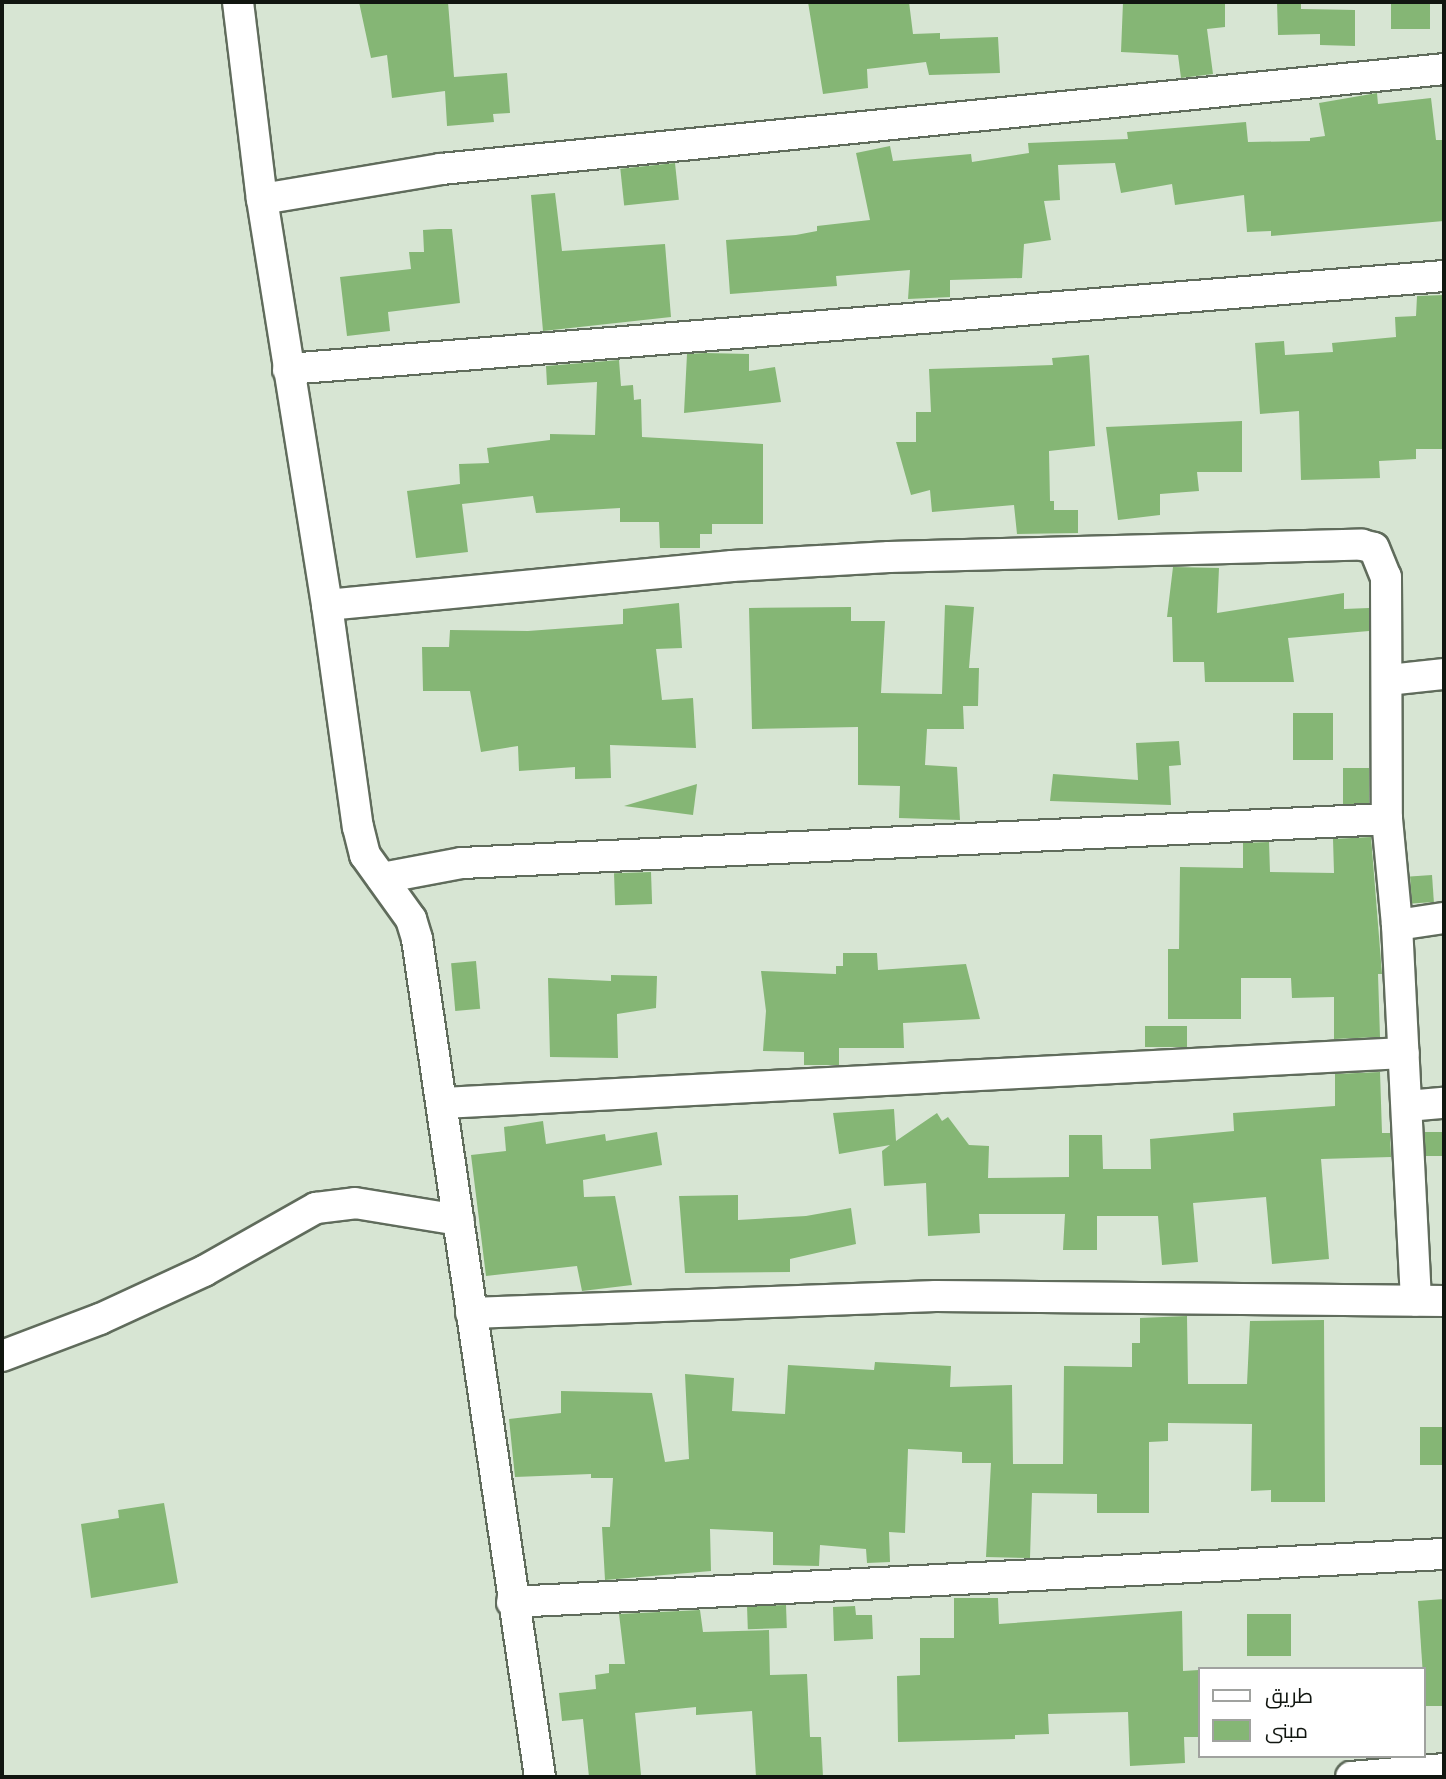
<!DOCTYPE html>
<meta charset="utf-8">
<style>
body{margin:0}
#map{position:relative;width:1446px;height:1779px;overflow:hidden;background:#d7e5d3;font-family:Raleway,Cairo,sans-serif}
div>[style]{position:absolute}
.building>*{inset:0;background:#85b675;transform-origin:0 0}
.roads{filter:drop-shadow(2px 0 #606c5c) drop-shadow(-2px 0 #606c5c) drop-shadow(0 2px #606c5c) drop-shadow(0 -2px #606c5c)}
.street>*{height:30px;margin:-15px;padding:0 15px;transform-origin:15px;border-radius:15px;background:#fff}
span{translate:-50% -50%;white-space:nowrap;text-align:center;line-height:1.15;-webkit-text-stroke:5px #fff;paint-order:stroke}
.frame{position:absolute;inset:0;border:4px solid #111610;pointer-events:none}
.legend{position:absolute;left:1198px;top:1667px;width:228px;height:91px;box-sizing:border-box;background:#fff;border:2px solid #a0a29f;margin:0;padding:9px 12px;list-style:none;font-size:21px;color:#111610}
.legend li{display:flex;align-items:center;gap:14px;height:35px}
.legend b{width:35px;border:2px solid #a0a29f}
</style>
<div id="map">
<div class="building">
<i style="clip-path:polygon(359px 2px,448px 2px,454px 77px,507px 73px,510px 113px,493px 114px,494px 122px,447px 126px,445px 91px,392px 98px,387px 55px,371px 58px)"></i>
<i style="clip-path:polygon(808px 2px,909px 2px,913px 34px,940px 33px,940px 39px,998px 37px,1000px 73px,929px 75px,926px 62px,867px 69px,868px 88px,823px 94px)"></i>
<i style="clip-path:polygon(1123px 2px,1225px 2px,1225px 27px,1207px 29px,1213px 74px,1181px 78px,1178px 55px,1121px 52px)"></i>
<i style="clip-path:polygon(1277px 2px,1301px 2px,1301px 9px,1355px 10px,1355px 46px,1320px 45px,1320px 34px,1278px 35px)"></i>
<i style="left:1391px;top:2px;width:39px;height:27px"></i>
<i style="clip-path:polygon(1377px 93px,1378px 104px,1431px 98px,1436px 140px,1444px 140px,1444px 221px,1271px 236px,1271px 231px,1247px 232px,1244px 195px,1175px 205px,1172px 184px,1121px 193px,1115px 163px,1058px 165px,1060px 200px,1044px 201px,1051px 240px,1024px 244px,1022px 278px,950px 280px,950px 297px,908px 299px,910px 270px,836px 276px,837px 286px,730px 294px,726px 240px,796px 235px,817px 231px,817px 226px,870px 220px,856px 153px,890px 146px,893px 161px,971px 154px,972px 162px,1029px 153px,1028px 143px,1128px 139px,1127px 132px,1246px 122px,1248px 142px,1310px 141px,1310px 138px,1325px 136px,1319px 103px)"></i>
<i style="left:675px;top:163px;width:37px;height:55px;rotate:84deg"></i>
<i style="clip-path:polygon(555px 193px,562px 251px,665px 244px,671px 317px,543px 331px,531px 195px)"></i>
<i style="clip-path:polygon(439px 229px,452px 229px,460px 303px,388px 312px,390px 331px,347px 336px,340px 277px,411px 269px,409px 252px,424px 252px,423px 230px)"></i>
<i style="clip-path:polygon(1444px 295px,1444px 449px,1416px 449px,1416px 459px,1379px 461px,1380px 478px,1301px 480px,1299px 411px,1260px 414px,1255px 343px,1284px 341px,1285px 355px,1333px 352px,1332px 343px,1396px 337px,1395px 317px,1416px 316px,1417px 296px)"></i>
<i style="clip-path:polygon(705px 353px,749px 354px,749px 371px,775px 367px,781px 402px,684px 413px,687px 354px)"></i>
<i style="clip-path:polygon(1089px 355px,1095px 446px,1049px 451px,1050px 501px,1054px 501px,1054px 510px,1078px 510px,1078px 533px,1017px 534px,1014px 505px,932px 512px,930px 490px,911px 495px,896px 442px,916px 442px,916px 412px,931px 412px,929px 369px,1053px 365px,1052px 358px)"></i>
<i style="clip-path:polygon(619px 360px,621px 386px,633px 385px,634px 400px,641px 399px,642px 437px,763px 444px,763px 524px,712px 524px,712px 534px,700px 534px,700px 548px,660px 548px,659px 522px,620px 522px,620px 508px,536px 513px,533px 496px,462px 504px,468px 552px,416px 558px,407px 491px,460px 484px,459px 464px,489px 463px,487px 448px,550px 440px,550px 434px,595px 435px,597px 382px,547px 385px,546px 366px)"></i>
<i style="clip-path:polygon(1242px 421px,1242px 472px,1197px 472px,1199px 491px,1160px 494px,1160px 515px,1118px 520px,1106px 427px)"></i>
<i style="clip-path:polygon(1173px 567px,1219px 568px,1217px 613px,1344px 593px,1344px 609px,1369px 608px,1369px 631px,1288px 638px,1294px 682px,1205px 682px,1204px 662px,1173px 662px,1172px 617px,1167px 617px)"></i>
<i style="clip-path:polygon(679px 603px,682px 648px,656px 649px,662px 700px,693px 698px,696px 748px,610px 745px,611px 778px,575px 779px,575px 767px,519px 771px,518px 746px,481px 752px,470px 691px,423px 691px,422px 647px,449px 647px,450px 630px,528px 631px,623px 624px,623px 609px)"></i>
<i style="clip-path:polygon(945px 605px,974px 607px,969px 668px,979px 668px,978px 706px,963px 706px,964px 729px,927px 729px,925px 765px,957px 767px,960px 820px,899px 818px,900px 786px,858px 785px,858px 727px,752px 729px,749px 608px,851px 607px,851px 621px,885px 621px,881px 693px,942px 694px)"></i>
<i style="left:1293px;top:713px;width:40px;height:47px"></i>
<i style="clip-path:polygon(1179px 741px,1181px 765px,1169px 766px,1171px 805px,1050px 801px,1053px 774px,1138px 780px,1136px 743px)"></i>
<i style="left:1343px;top:768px;width:26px;height:36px"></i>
<i style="clip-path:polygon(697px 784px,693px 815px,624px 806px)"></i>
<i style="clip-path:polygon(1371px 837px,1382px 974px,1378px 974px,1380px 1037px,1334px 1039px,1334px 997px,1292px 998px,1291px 978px,1241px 978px,1241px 1019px,1168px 1019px,1168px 949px,1179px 949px,1180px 867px,1243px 868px,1243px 843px,1269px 842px,1270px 872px,1334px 873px,1333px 839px)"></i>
<i style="left:651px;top:872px;width:32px;height:37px;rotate:88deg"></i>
<i style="left:1432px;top:875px;width:27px;height:22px;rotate:86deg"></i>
<i style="clip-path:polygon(843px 953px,877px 953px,878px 970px,966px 964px,980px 1019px,903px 1023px,904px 1048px,839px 1048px,839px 1065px,804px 1065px,804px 1052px,763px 1051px,766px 1011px,761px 971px,836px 974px,836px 966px,843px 966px)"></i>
<i style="left:476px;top:961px;width:48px;height:25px;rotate:85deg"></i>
<i style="clip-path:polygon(611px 975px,657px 976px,656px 1008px,617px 1014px,618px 1058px,550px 1057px,548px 978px,611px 981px)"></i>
<i style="left:1187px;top:1026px;width:21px;height:42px;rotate:90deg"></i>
<i style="clip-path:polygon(1380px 1072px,1382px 1133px,1390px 1133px,1391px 1157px,1321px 1159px,1329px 1259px,1272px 1264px,1266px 1197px,1193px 1203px,1198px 1262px,1162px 1265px,1158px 1216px,1097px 1216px,1097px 1250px,1063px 1250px,1065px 1214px,979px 1214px,980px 1233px,928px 1236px,926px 1183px,884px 1186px,882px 1151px,890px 1145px,839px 1154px,833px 1113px,894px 1109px,896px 1141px,937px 1113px,942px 1121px,948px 1117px,969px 1145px,989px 1146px,988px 1178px,1069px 1177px,1069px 1135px,1102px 1135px,1103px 1169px,1151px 1169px,1150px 1139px,1234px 1131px,1233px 1113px,1335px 1106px,1335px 1074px)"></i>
<i style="clip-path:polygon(543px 1121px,546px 1144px,605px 1134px,606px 1141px,657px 1132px,662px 1165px,583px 1180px,584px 1197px,615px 1196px,632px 1285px,582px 1291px,577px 1266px,486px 1276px,471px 1155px,506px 1151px,504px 1127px)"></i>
<i style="left:1444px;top:1132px;width:24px;height:19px;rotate:90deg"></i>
<i style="clip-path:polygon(738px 1195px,738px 1220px,806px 1216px,851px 1208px,856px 1244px,790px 1259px,790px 1272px,685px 1273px,679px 1196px)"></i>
<i style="clip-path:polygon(1187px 1316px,1188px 1384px,1247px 1384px,1250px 1321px,1324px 1320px,1325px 1502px,1271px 1502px,1271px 1490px,1251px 1491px,1252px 1424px,1168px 1423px,1168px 1441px,1149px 1442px,1149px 1513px,1097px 1513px,1097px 1494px,1032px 1493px,1030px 1558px,986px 1557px,991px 1463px,962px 1463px,962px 1452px,908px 1449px,905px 1533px,889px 1532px,890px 1562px,867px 1563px,866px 1549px,820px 1545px,819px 1566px,773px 1565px,773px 1532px,710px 1529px,711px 1571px,605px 1580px,602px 1527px,610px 1527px,613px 1478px,591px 1478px,591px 1474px,515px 1477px,509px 1419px,561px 1413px,561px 1391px,652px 1393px,665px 1462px,689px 1459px,685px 1374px,734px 1378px,732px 1411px,785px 1414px,788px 1365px,874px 1370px,875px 1362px,951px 1366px,950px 1387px,1012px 1385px,1013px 1464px,1063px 1464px,1064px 1366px,1132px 1367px,1132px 1343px,1140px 1343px,1140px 1318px)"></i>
<i style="left:1420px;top:1427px;width:24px;height:38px"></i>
<i style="clip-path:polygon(164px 1503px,178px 1583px,91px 1598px,81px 1524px,119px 1518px,118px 1510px)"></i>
<i style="clip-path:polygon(954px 1598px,998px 1598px,999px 1624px,1182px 1611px,1183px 1671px,1199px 1670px,1198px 1737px,1184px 1737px,1185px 1763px,1130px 1766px,1128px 1712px,1048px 1714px,1049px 1734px,1015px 1735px,1015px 1739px,898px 1742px,897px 1676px,920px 1675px,920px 1638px,954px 1638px)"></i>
<i style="clip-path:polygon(1444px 1599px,1444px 1706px,1425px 1706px,1418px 1601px)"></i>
<i style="left:786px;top:1605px;width:23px;height:39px;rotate:88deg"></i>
<i style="clip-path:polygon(855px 1606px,856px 1615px,872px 1615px,873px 1639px,834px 1641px,833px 1607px)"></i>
<i style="clip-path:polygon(700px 1610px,703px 1632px,769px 1630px,770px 1675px,807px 1674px,810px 1737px,821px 1737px,823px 1777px,756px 1777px,752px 1711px,696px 1715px,696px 1707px,635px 1713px,641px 1775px,589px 1777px,583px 1719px,562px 1721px,559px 1693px,596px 1689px,595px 1675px,609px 1673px,609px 1664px,625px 1664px,619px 1614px)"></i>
<i style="left:1291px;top:1614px;width:42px;height:44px;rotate:90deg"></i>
</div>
<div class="roads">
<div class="street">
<i style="left:238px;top:2px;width:198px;rotate:83.1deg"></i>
<i style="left:262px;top:199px;width:411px;rotate:80.9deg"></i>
<i style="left:327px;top:605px;width:224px;rotate:82.1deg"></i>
<i style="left:358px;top:827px;width:29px;rotate:76deg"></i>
<i style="left:365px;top:855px;width:79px;rotate:54.3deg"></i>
<i style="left:411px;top:919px;width:21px;rotate:73deg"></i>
<i style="left:417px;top:939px;width:847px;rotate:81.65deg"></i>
<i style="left:262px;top:199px;width:181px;rotate:-9.5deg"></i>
<i style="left:441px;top:169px;width:1008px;rotate:-5.69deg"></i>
<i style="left:288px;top:369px;width:1160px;rotate:-4.6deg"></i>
<i style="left:327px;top:605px;width:407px;rotate:-5.5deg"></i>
<i style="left:732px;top:566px;width:157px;rotate:-3.3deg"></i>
<i style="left:889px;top:557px;width:473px;rotate:-1.5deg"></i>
<i style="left:1362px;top:545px;width:12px;rotate:14deg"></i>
<i style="left:1374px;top:548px;width:31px;rotate:68deg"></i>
<i style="left:1386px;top:577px;width:242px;rotate:89.8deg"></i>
<i style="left:1387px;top:819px;width:106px;rotate:84.6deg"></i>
<i style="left:1397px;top:925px;width:376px;rotate:87.1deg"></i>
<i style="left:1388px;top:680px;width:56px;rotate:-6.1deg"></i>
<i style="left:382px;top:878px;width:81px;rotate:-10.6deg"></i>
<i style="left:462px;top:863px;width:926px;rotate:-2.72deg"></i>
<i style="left:1397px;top:925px;width:48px;rotate:-8.5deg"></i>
<i style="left:443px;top:1103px;width:962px;rotate:-2.98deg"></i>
<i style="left:1407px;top:1106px;width:37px;rotate:-5deg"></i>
<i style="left:471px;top:1313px;width:465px;rotate:-2.1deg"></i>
<i style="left:936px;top:1296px;width:508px;rotate:0.56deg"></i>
<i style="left:2px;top:1356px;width:105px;rotate:-20.7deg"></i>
<i style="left:100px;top:1319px;width:115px;rotate:-24.8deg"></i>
<i style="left:204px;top:1271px;width:129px;rotate:-29.4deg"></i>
<i style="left:316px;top:1208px;width:39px;rotate:-7deg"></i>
<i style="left:355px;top:1203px;width:105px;rotate:9.3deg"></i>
<i style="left:512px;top:1602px;width:933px;rotate:-2.95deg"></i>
<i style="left:1351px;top:1777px;width:93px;rotate:-4.9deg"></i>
</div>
</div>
<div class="frame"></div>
<ul class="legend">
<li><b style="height:9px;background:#fff"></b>طريق</li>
<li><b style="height:19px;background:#85b675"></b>مبنى</li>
</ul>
</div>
